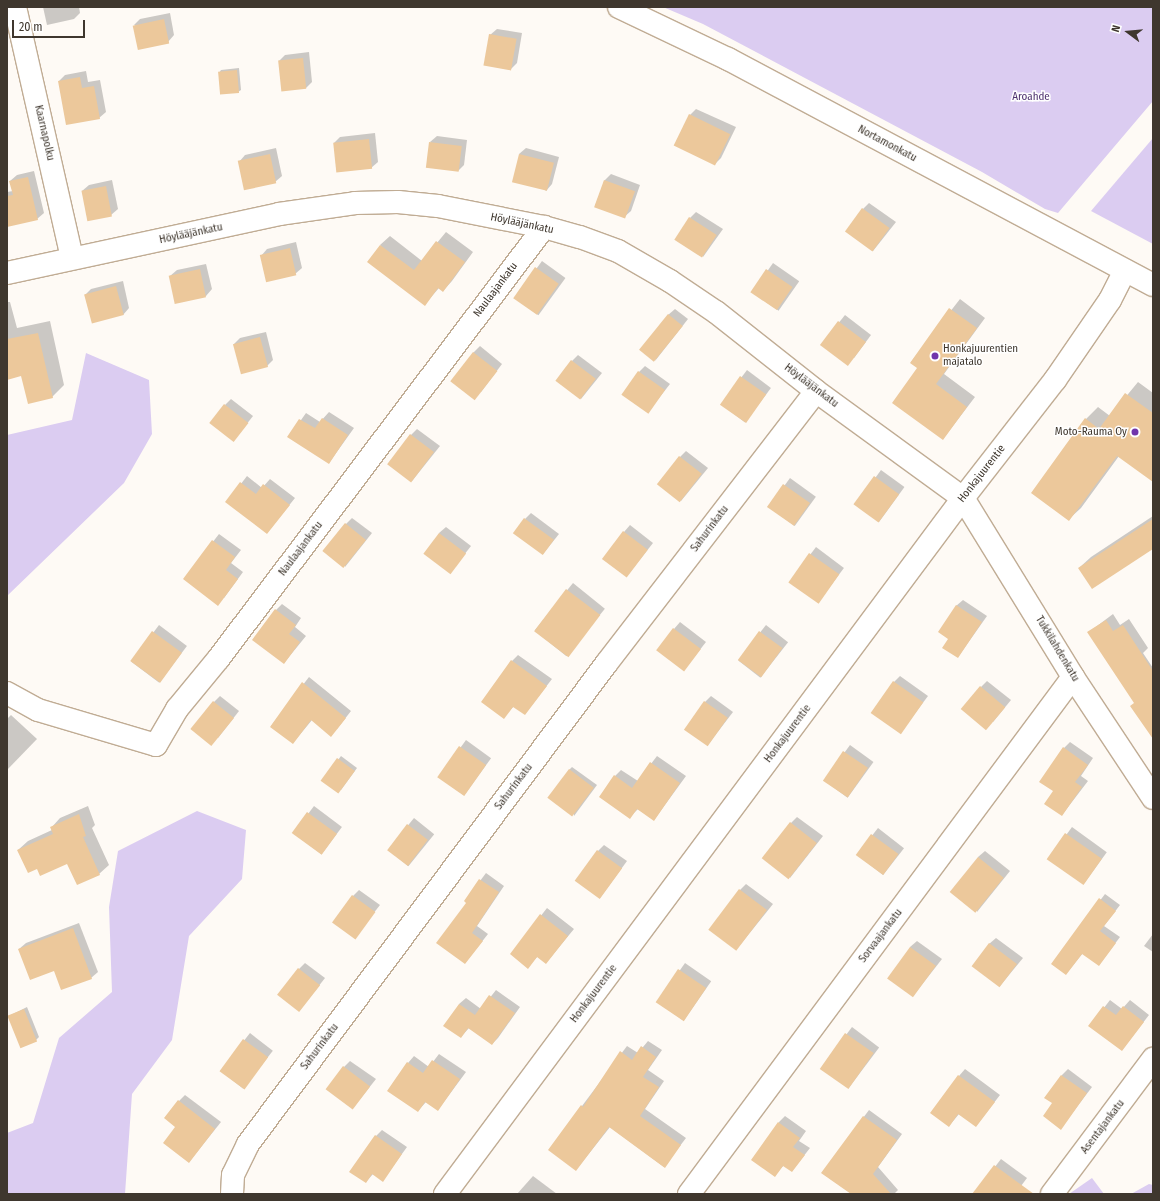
<!DOCTYPE html>
<meta charset="utf-8">
<style>
body{margin:0}
#map{position:relative;width:1160px;height:1201px;overflow:hidden;background:#fefaf5;font-family:"Fira Sans Condensed",sans-serif}
div>[style]{position:absolute}
.green>*{inset:0;background:#dbccf1}
.shadow>*{inset:0;background:#0003;transform-origin:0 0}
.building>*{inset:0;background:#ecc89b;transform-origin:0 0}
.roads{filter:drop-shadow(1px 0 #c0ac94) drop-shadow(-1px 0 #c0ac94) drop-shadow(0 1px #c0ac94) drop-shadow(0 -1px #c0ac94)}
.minor>*{height:22px;margin:-11px;padding:0 11px;transform-origin:11px;border-radius:11px;background:#fff}
.secondary>*{height:22px;margin:-11px;padding:0 11px;transform-origin:11px;border-radius:11px;background:#fff}
.dots>*{width:11px;height:11px;translate:-50% -50%;box-sizing:border-box;border:2px solid #fff;border-radius:50%}
span{translate:-50% -50%;white-space:nowrap;text-align:center;line-height:1.15;-webkit-text-stroke:3px #fff;paint-order:stroke}
.park-label{font-size:11px;color:#4d316d}
.street-label{font-size:11px;color:#3f372e}
.poi-label{font-size:11px;color:#3f372e}
.left{translate:0 -50%;text-align:left}
.right{translate:-100% -50%;text-align:right}
.frame{position:absolute;inset:0;border:8px solid #3f372e;pointer-events:none}
.north{position:absolute;left:1108px;top:12px;width:40px;height:40px;-webkit-text-stroke:3px #fff;paint-order:stroke;rotate:286deg;font-size:11px;font-weight:700;line-height:16px;text-align:center;color:#3f372e}
.north::after{content:'';display:block;margin:auto;width:14px;height:18px;background:#3f372e;clip-path:polygon(50% 0,100% 100%,50% 72%,0 100%)}
.scale{position:absolute;left:12px;top:20px;width:73px;height:18px;box-sizing:border-box;border:2px solid #3f372e;border-top:0;padding-left:5px;font-size:12px;line-height:14px;white-space:nowrap;color:#3f372e;-webkit-text-stroke:3px #fff;paint-order:stroke}
</style>
<div id="map">
<div class="green">
<i style="clip-path:polygon(663px 7px,1153px 7px,1153px 101px,1058px 213px,1045px 209px,982px 172px,703px 24px)"></i>
<i style="clip-path:polygon(1153px 138px,1153px 244px,1091px 211px)"></i>
<i style="clip-path:polygon(86px 353px,149px 380px,152px 434px,124px 483px,7px 596px,7px 435px,72px 420px)"></i>
<i style="clip-path:polygon(197px 811px,246px 830px,242px 879px,189px 936px,172px 1040px,132px 1094px,125px 1194px,7px 1194px,7px 1133px,33px 1123px,59px 1038px,112px 992px,109px 907px,118px 851px)"></i>
<i style="clip-path:polygon(1092px 1178px,1104px 1194px,1069px 1194px)"></i>
<i style="clip-path:polygon(1149px 1184px,1153px 1185px,1153px 1194px,1131px 1194px)"></i>
</div>
<div class="shadow">
<i style="clip-path:polygon(43px 7px,79px 7px,80px 13px,74px 19px,47px 25px)"></i>
<i style="clip-path:polygon(170px 13px,174px 35px,168px 42px,134px 25px,140px 19px)"></i>
<i style="clip-path:polygon(497px 29px,522px 33px,517px 63px,510px 70px,490px 35px)"></i>
<i style="clip-path:polygon(309px 52px,312px 82px,306px 88px,279px 61px,285px 55px)"></i>
<i style="clip-path:polygon(239px 68px,241px 90px,238px 92px,219px 73px,221px 70px)"></i>
<i style="clip-path:polygon(86px 71px,88px 82px,100px 80px,106px 112px,99px 118px,59px 81px,65px 75px)"></i>
<i style="clip-path:polygon(696px 109px,736px 127px,721px 158px,715px 164px,690px 115px)"></i>
<i style="clip-path:polygon(375px 133px,378px 162px,371px 168px,334px 143px,340px 137px)"></i>
<i style="clip-path:polygon(437px 136px,467px 140px,464px 165px,458px 171px,430px 142px)"></i>
<i style="clip-path:polygon(276px 148px,282px 176px,275px 182px,239px 162px,245px 155px)"></i>
<i style="clip-path:polygon(526px 148px,559px 157px,552px 184px,546px 191px,519px 154px)"></i>
<i style="clip-path:polygon(34px 171px,44px 213px,37px 219px,7px 226px,7px 192px,13px 191px,10px 181px,17px 175px)"></i>
<i style="clip-path:polygon(611px 174px,640px 185px,631px 211px,624px 217px,595px 206px,605px 180px)"></i>
<i style="clip-path:polygon(112px 180px,118px 209px,111px 215px,82px 191px,89px 185px)"></i>
<i style="clip-path:polygon(869px 203px,896px 222px,873px 251px,863px 209px)"></i>
<i style="clip-path:polygon(696px 212px,723px 229px,703px 257px,690px 218px)"></i>
<i style="clip-path:polygon(446px 232px,473px 252px,452px 281px,443px 291px,439px 288px,425px 304px,380px 245px,390px 236px,422px 261px)"></i>
<i style="clip-path:polygon(296px 242px,302px 268px,295px 274px,261px 256px,267px 249px)"></i>
<i style="left:542px;top:261px;width:29px;height:46px;rotate:36deg"></i>
<i style="left:773px;top:263px;width:32px;height:36px;rotate:35deg"></i>
<i style="clip-path:polygon(206px 264px,212px 289px,206px 296px,176px 302px,170px 276px,177px 270px)"></i>
<i style="clip-path:polygon(123px 281px,129px 308px,123px 315px,85px 295px,91px 289px)"></i>
<i style="clip-path:polygon(960px 299px,985px 318px,944px 374px,975px 397px,943px 439px,919px 368px,911px 362px)"></i>
<i style="clip-path:polygon(7px 302px,10px 302px,17px 328px,50px 321px,64px 385px,52px 397px,22px 375px,7px 379px)"></i>
<i style="clip-path:polygon(675px 309px,688px 319px,655px 361px,668px 315px)"></i>
<i style="clip-path:polygon(845px 315px,871px 335px,854px 358px,821px 345px)"></i>
<i style="clip-path:polygon(266px 332px,273px 360px,267px 366px,234px 344px,240px 338px)"></i>
<i style="clip-path:polygon(480px 346px,502px 364px,481px 392px,473px 353px)"></i>
<i style="clip-path:polygon(578px 355px,602px 373px,581px 399px,572px 361px)"></i>
<i style="clip-path:polygon(645px 366px,670px 384px,648px 412px,639px 372px)"></i>
<i style="left:747px;top:370px;width:30px;height:43px;rotate:37deg"></i>
<i style="clip-path:polygon(1138px 382px,1153px 393px,1153px 481px,1119px 456px,1081px 508px,1069px 519px,1086px 419px,1098px 407px,1110px 416px)"></i>
<i style="clip-path:polygon(231px 399px,253px 416px,239px 434px,225px 405px)"></i>
<i style="clip-path:polygon(329px 412px,354px 428px,329px 463px,289px 437px,306px 413px,320px 422px)"></i>
<i style="clip-path:polygon(417px 429px,440px 446px,412px 481px,411px 435px)"></i>
<i style="clip-path:polygon(686px 451px,708px 468px,681px 501px,680px 457px)"></i>
<i style="left:881px;top:470px;width:29px;height:43px;rotate:36deg"></i>
<i style="clip-path:polygon(247px 476px,262px 488px,270px 479px,295px 498px,267px 533px,227px 502px)"></i>
<i style="left:790px;top:478px;width:32px;height:36px;rotate:36deg"></i>
<i style="clip-path:polygon(531px 513px,559px 534px,543px 554px,525px 519px)"></i>
<i style="clip-path:polygon(1153px 516px,1153px 548px,1079px 568px,1091px 557px)"></i>
<i style="clip-path:polygon(352px 518px,372px 533px,345px 567px,346px 524px)"></i>
<i style="clip-path:polygon(630px 525px,653px 543px,627px 576px,624px 532px)"></i>
<i style="clip-path:polygon(446px 527px,471px 546px,450px 573px,439px 533px)"></i>
<i style="clip-path:polygon(219px 534px,241px 550px,231px 563px,243px 572px,224px 598px,184px 579px)"></i>
<i style="left:816px;top:547px;width:35px;height:43px;rotate:37deg"></i>
<i style="left:573px;top:583px;width:41px;height:61px;rotate:39deg"></i>
<i style="clip-path:polygon(963px 600px,987px 616px,958px 657px,950px 639px,956px 606px)"></i>
<i style="clip-path:polygon(282px 604px,301px 618px,295px 627px,306px 636px,284px 663px,276px 610px)"></i>
<i style="clip-path:polygon(1113px 614px,1120px 625px,1129px 619px,1148px 648px,1143px 653px,1153px 668px,1153px 735px,1135px 703px,1089px 632px)"></i>
<i style="clip-path:polygon(680px 622px,706px 642px,684px 670px,674px 629px)"></i>
<i style="left:159px;top:625px;width:35px;height:46px;rotate:37deg"></i>
<i style="left:766px;top:625px;width:28px;height:45px;rotate:38deg"></i>
<i style="clip-path:polygon(518px 655px,552px 679px,525px 714px,514px 706px,504px 717px,512px 661px)"></i>
<i style="clip-path:polygon(900px 676px,928px 696px,901px 732px,894px 682px)"></i>
<i style="clip-path:polygon(309px 677px,351px 711px,337px 729px,312px 720px,293px 743px,271px 726px)"></i>
<i style="clip-path:polygon(987px 681px,1011px 700px,993px 722px,981px 687px)"></i>
<i style="clip-path:polygon(220px 696px,239px 711px,218px 738px,214px 702px)"></i>
<i style="clip-path:polygon(711px 696px,733px 712px,707px 746px,705px 702px)"></i>
<i style="clip-path:polygon(11px 715px,37px 739px,7px 770px,7px 719px)"></i>
<i style="left:466px;top:740px;width:31px;height:46px;rotate:36deg"></i>
<i style="clip-path:polygon(1070px 742px,1093px 758px,1081px 776px,1088px 781px,1062px 815px,1054px 791px,1064px 748px)"></i>
<i style="left:850px;top:745px;width:29px;height:44px;rotate:36deg"></i>
<i style="clip-path:polygon(341px 756px,357px 768px,341px 790px,322px 781px)"></i>
<i style="clip-path:polygon(657px 756px,686px 776px,654px 820px,638px 809px,630px 817px,615px 776px,621px 770px,638px 781px)"></i>
<i style="clip-path:polygon(572px 767px,597px 785px,574px 816px,569px 770px)"></i>
<i style="clip-path:polygon(88px 806px,95px 825px,92px 828px,109px 865px,99px 874px,68px 862px,38px 867px,18px 850px,28px 841px,52px 830px,51px 828px,60px 818px)"></i>
<i style="left:314px;top:806px;width:35px;height:34px;rotate:37deg"></i>
<i style="clip-path:polygon(797px 817px,823px 836px,790px 878px,791px 823px)"></i>
<i style="left:414px;top:818px;width:26px;height:41px;rotate:39deg"></i>
<i style="left:1072px;top:827px;width:43px;height:39px;rotate:36deg"></i>
<i style="left:878px;top:828px;width:33px;height:34px;rotate:38deg"></i>
<i style="clip-path:polygon(604px 845px,627px 861px,600px 898px,598px 851px)"></i>
<i style="clip-path:polygon(985px 851px,1010px 871px,977px 912px,978px 857px)"></i>
<i style="clip-path:polygon(486px 873px,504px 886px,477px 926px,488px 934px,465px 963px,467px 903px,465px 901px)"></i>
<i style="clip-path:polygon(746px 884px,773px 904px,736px 950px,740px 890px)"></i>
<i style="clip-path:polygon(359px 890px,380px 905px,354px 938px,353px 896px)"></i>
<i style="clip-path:polygon(1105px 894px,1120px 905px,1104px 926px,1120px 937px,1099px 965px,1083px 953px,1066px 974px,1052px 964px)"></i>
<i style="clip-path:polygon(547px 908px,574px 929px,546px 963px,538px 956px,528px 967px,511px 954px)"></i>
<i style="clip-path:polygon(79px 923px,98px 972px,91px 978px,54px 970px,19px 949px,26px 943px)"></i>
<i style="clip-path:polygon(1153px 934px,1153px 952px,1144px 946px)"></i>
<i style="clip-path:polygon(996px 938px,1023px 958px,1000px 986px,989px 944px)"></i>
<i style="clip-path:polygon(917px 941px,942px 959px,913px 996px,910px 947px)"></i>
<i style="clip-path:polygon(305px 963px,325px 978px,300px 1010px,299px 969px)"></i>
<i style="left:685px;top:963px;width:32px;height:48px;rotate:35deg"></i>
<i style="clip-path:polygon(496px 990px,520px 1007px,498px 1038px,492px 1044px,469px 1028px,461px 1037px,459px 1004px,466px 998px,481px 1009px)"></i>
<i style="clip-path:polygon(1110px 1000px,1122px 1009px,1130px 1000px,1149px 1015px,1122px 1050px,1090px 1026px)"></i>
<i style="clip-path:polygon(27px 1007px,39px 1037px,36px 1040px,7px 1017px)"></i>
<i style="left:852px;top:1027px;width:34px;height:51px;rotate:37deg"></i>
<i style="left:250px;top:1033px;width:29px;height:48px;rotate:38deg"></i>
<i style="clip-path:polygon(648px 1041px,662px 1050px,648px 1070px,664px 1081px,645px 1109px,686px 1138px,664px 1167px,610px 1127px,576px 1170px,582px 1106px,627px 1046px,638px 1053px)"></i>
<i style="clip-path:polygon(439px 1054px,466px 1072px,438px 1110px,426px 1102px,418px 1111px,408px 1063px,414px 1056px,429px 1067px)"></i>
<i style="clip-path:polygon(350px 1061px,376px 1079px,353px 1108px,344px 1067px)"></i>
<i style="clip-path:polygon(965px 1069px,1000px 1095px,976px 1126px,959px 1114px,949px 1126px,959px 1076px)"></i>
<i style="clip-path:polygon(1068px 1069px,1092px 1087px,1061px 1128px,1053px 1103px,1062px 1075px)"></i>
<i style="clip-path:polygon(185px 1095px,221px 1122px,189px 1162px,177px 1127px,179px 1101px)"></i>
<i style="clip-path:polygon(869px 1110px,902px 1134px,878px 1167px,898px 1190px,894px 1194px,852px 1194px,822px 1173px)"></i>
<i style="clip-path:polygon(785px 1116px,806px 1131px,799px 1141px,810px 1148px,792px 1171px,784px 1165px,775px 1175px,779px 1122px)"></i>
<i style="clip-path:polygon(382px 1130px,407px 1147px,383px 1180px,373px 1174px,366px 1182px,376px 1136px)"></i>
<i style="clip-path:polygon(1001px 1159px,1027px 1178px,1015px 1194px,974px 1194px)"></i>
<i style="clip-path:polygon(533px 1176px,557px 1194px,517px 1194px)"></i>
</div>
<div class="building">
<i style="left:164px;top:19px;width:25px;height:32px;rotate:78deg"></i>
<i style="left:489px;top:34px;width:28px;height:32px;rotate:10deg"></i>
<i style="left:303px;top:58px;width:31px;height:25px;rotate:84deg"></i>
<i style="left:237px;top:70px;width:23px;height:19px;rotate:85deg"></i>
<i style="clip-path:polygon(80px 77px,82px 88px,94px 86px,100px 119px,66px 125px,58px 81px)"></i>
<i style="left:689px;top:114px;width:46px;height:35px;rotate:26deg"></i>
<i style="left:369px;top:139px;width:30px;height:36px;rotate:84deg"></i>
<i style="left:429px;top:142px;width:33px;height:26px;rotate:7deg"></i>
<i style="left:270px;top:154px;width:30px;height:33px;rotate:78deg"></i>
<i style="left:519px;top:154px;width:36px;height:29px;rotate:14deg"></i>
<i style="clip-path:polygon(28px 177px,38px 220px,7px 227px,7px 196px,13px 195px,9px 181px)"></i>
<i style="left:604px;top:180px;width:33px;height:29px;rotate:20deg"></i>
<i style="left:106px;top:186px;width:31px;height:25px;rotate:79deg"></i>
<i style="left:862px;top:208px;width:34px;height:29px;rotate:36deg"></i>
<i style="left:689px;top:217px;width:33px;height:27px;rotate:33deg"></i>
<i style="clip-path:polygon(436px 241px,465px 262px,443px 292px,438px 288px,425px 306px,367px 262px,380px 245px,414px 270px)"></i>
<i style="left:290px;top:248px;width:28px;height:31px;rotate:77deg"></i>
<i style="left:535px;top:267px;width:29px;height:38px;rotate:35deg"></i>
<i style="left:200px;top:269px;width:29px;height:32px;rotate:78deg"></i>
<i style="left:766px;top:269px;width:32px;height:28px;rotate:34deg"></i>
<i style="left:116px;top:286px;width:30px;height:33px;rotate:75deg"></i>
<i style="clip-path:polygon(949px 308px,977px 328px,936px 384px,967px 407px,943px 440px,892px 403px,917px 368px,910px 363px)"></i>
<i style="left:668px;top:314px;width:19px;height:46px;rotate:39deg"></i>
<i style="left:838px;top:321px;width:35px;height:30px;rotate:37deg"></i>
<i style="clip-path:polygon(38px 333px,53px 398px,28px 404px,21px 376px,7px 380px,7px 339px)"></i>
<i style="left:260px;top:337px;width:31px;height:28px;rotate:75deg"></i>
<i style="left:473px;top:352px;width:31px;height:37px;rotate:38deg"></i>
<i style="left:571px;top:360px;width:31px;height:26px;rotate:37deg"></i>
<i style="left:638px;top:371px;width:33px;height:29px;rotate:35deg"></i>
<i style="left:740px;top:376px;width:32px;height:35px;rotate:35deg"></i>
<i style="clip-path:polygon(1125px 393px,1153px 413px,1153px 482px,1117px 456px,1069px 521px,1031px 493px,1085px 418px,1099px 429px)"></i>
<i style="left:224px;top:404px;width:31px;height:24px;rotate:38deg"></i>
<i style="clip-path:polygon(322px 418px,348px 435px,329px 464px,287px 437px,299px 419px,315px 428px)"></i>
<i style="left:410px;top:434px;width:30px;height:38px;rotate:37deg"></i>
<i style="left:679px;top:456px;width:29px;height:36px;rotate:38deg"></i>
<i style="left:874px;top:476px;width:31px;height:35px;rotate:36deg"></i>
<i style="clip-path:polygon(240px 482px,256px 494px,263px 484px,290px 505px,267px 534px,225px 502px)"></i>
<i style="left:783px;top:484px;width:33px;height:28px;rotate:35deg"></i>
<i style="left:524px;top:518px;width:37px;height:19px;rotate:36deg"></i>
<i style="clip-path:polygon(1153px 519px,1153px 549px,1092px 589px,1078px 568px)"></i>
<i style="left:345px;top:523px;width:27px;height:36px;rotate:39deg"></i>
<i style="left:623px;top:531px;width:31px;height:35px;rotate:37deg"></i>
<i style="left:439px;top:533px;width:34px;height:26px;rotate:37deg"></i>
<i style="clip-path:polygon(212px 540px,235px 557px,226px 570px,238px 579px,218px 606px,183px 579px)"></i>
<i style="left:809px;top:553px;width:37px;height:36px;rotate:35deg"></i>
<i style="left:566px;top:589px;width:43px;height:53px;rotate:37deg"></i>
<i style="clip-path:polygon(956px 605px,982px 622px,958px 658px,942px 648px,948px 639px,938px 632px)"></i>
<i style="clip-path:polygon(275px 609px,296px 625px,289px 634px,300px 642px,284px 664px,252px 640px)"></i>
<i style="clip-path:polygon(1106px 620px,1113px 631px,1123px 625px,1153px 671px,1153px 739px,1130px 706px,1134px 703px,1087px 632px)"></i>
<i style="left:673px;top:628px;width:35px;height:28px;rotate:37deg"></i>
<i style="left:152px;top:631px;width:37px;height:37px;rotate:36deg"></i>
<i style="left:759px;top:631px;width:29px;height:36px;rotate:36deg"></i>
<i style="clip-path:polygon(511px 660px,547px 686px,525px 715px,513px 707px,504px 719px,481px 702px)"></i>
<i style="left:893px;top:681px;width:37px;height:39px;rotate:35deg"></i>
<i style="clip-path:polygon(302px 682px,346px 718px,331px 737px,311px 720px,293px 744px,270px 727px)"></i>
<i style="left:980px;top:686px;width:33px;height:30px;rotate:40deg"></i>
<i style="left:213px;top:701px;width:27px;height:36px;rotate:39deg"></i>
<i style="left:704px;top:701px;width:29px;height:35px;rotate:35deg"></i>
<i style="left:459px;top:746px;width:33px;height:38px;rotate:35deg"></i>
<i style="clip-path:polygon(1063px 747px,1088px 765px,1075px 782px,1082px 787px,1062px 816px,1044px 804px,1053px 791px,1039px 782px)"></i>
<i style="left:843px;top:751px;width:30px;height:36px;rotate:34deg"></i>
<i style="left:337px;top:758px;width:22px;height:28px;rotate:36deg"></i>
<i style="clip-path:polygon(650px 762px,680px 783px,654px 821px,637px 809px,630px 819px,599px 797px,614px 775px,632px 788px)"></i>
<i style="left:569px;top:769px;width:31px;height:36px;rotate:37deg"></i>
<i style="left:307px;top:812px;width:37px;height:26px;rotate:36deg"></i>
<i style="clip-path:polygon(79px 814px,86px 836px,83px 837px,100px 875px,77px 885px,67px 864px,40px 876px,37px 869px,28px 873px,17px 850px,53px 834px,50px 827px)"></i>
<i style="left:790px;top:822px;width:34px;height:46px;rotate:38deg"></i>
<i style="left:407px;top:824px;width:26px;height:33px;rotate:37deg"></i>
<i style="left:1065px;top:833px;width:45px;height:32px;rotate:35deg"></i>
<i style="left:871px;top:834px;width:34px;height:26px;rotate:36deg"></i>
<i style="left:597px;top:850px;width:31px;height:38px;rotate:36deg"></i>
<i style="left:978px;top:857px;width:33px;height:45px;rotate:39deg"></i>
<i style="clip-path:polygon(479px 879px,499px 892px,472px 933px,483px 941px,465px 964px,436px 943px,466px 903px,464px 901px)"></i>
<i style="left:739px;top:889px;width:35px;height:51px;rotate:37deg"></i>
<i style="left:352px;top:895px;width:29px;height:34px;rotate:36deg"></i>
<i style="clip-path:polygon(1099px 898px,1116px 911px,1100px 931px,1116px 943px,1099px 966px,1082px 954px,1066px 975px,1051px 964px)"></i>
<i style="clip-path:polygon(540px 914px,568px 936px,546px 964px,537px 957px,528px 969px,510px 954px)"></i>
<i style="clip-path:polygon(73px 928px,92px 979px,61px 990px,54px 971px,30px 980px,18px 949px)"></i>
<i style="left:989px;top:943px;width:35px;height:29px;rotate:37deg"></i>
<i style="left:910px;top:947px;width:32px;height:39px;rotate:36deg"></i>
<i style="left:298px;top:968px;width:28px;height:34px;rotate:38deg"></i>
<i style="left:678px;top:969px;width:34px;height:40px;rotate:34deg"></i>
<i style="clip-path:polygon(489px 995px,515px 1013px,492px 1045px,468px 1028px,461px 1038px,443px 1026px,459px 1004px,475px 1015px)"></i>
<i style="clip-path:polygon(1103px 1006px,1116px 1015px,1123px 1006px,1144px 1022px,1122px 1051px,1088px 1026px)"></i>
<i style="left:24px;top:1009px;width:35px;height:18px;rotate:68deg"></i>
<i style="left:845px;top:1033px;width:35px;height:44px;rotate:35deg"></i>
<i style="left:243px;top:1039px;width:31px;height:40px;rotate:36deg"></i>
<i style="clip-path:polygon(641px 1046px,656px 1057px,643px 1077px,659px 1087px,640px 1116px,681px 1145px,665px 1168px,609px 1127px,576px 1171px,548px 1150px,581px 1105px,583px 1107px,620px 1051px,632px 1060px)"></i>
<i style="clip-path:polygon(432px 1060px,460px 1079px,438px 1111px,425px 1102px,418px 1112px,387px 1091px,407px 1062px,423px 1073px)"></i>
<i style="left:343px;top:1066px;width:34px;height:29px;rotate:37deg"></i>
<i style="clip-path:polygon(958px 1075px,995px 1102px,976px 1127px,958px 1114px,949px 1127px,930px 1113px)"></i>
<i style="clip-path:polygon(1061px 1075px,1087px 1093px,1061px 1130px,1043px 1116px,1052px 1103px,1044px 1098px)"></i>
<i style="clip-path:polygon(178px 1100px,215px 1129px,189px 1163px,163px 1143px,175px 1127px,164px 1118px)"></i>
<i style="clip-path:polygon(863px 1116px,897px 1140px,873px 1174px,891px 1194px,851px 1194px,821px 1173px)"></i>
<i style="clip-path:polygon(778px 1122px,800px 1138px,793px 1147px,805px 1155px,792px 1172px,783px 1166px,775px 1177px,751px 1160px)"></i>
<i style="clip-path:polygon(375px 1135px,402px 1154px,383px 1182px,372px 1174px,366px 1183px,349px 1172px)"></i>
<i style="clip-path:polygon(994px 1165px,1034px 1194px,972px 1194px)"></i>
</div>
<div class="roads">
<div class="minor">
<i style="left:15px;top:7px;width:257px;rotate:77.2deg"></i>
<i style="left:7px;top:273px;width:278px;rotate:-12.2deg"></i>
<i style="left:279px;top:214px;width:77px;rotate:-8.2deg"></i>
<i style="left:355px;top:203px;width:43px;rotate:-1.3deg"></i>
<i style="left:398px;top:202px;width:40px;rotate:5.7deg"></i>
<i style="left:438px;top:206px;width:108px;rotate:11.2deg"></i>
<i style="left:544px;top:227px;width:37px;rotate:16deg"></i>
<i style="left:580px;top:237px;width:40px;rotate:20.2deg"></i>
<i style="left:618px;top:251px;width:60px;rotate:30deg"></i>
<i style="left:670px;top:281px;width:55px;rotate:34deg"></i>
<i style="left:716px;top:312px;width:127px;rotate:38.3deg"></i>
<i style="left:816px;top:391px;width:182px;rotate:36.1deg"></i>
<i style="left:963px;top:498px;width:210px;rotate:58.4deg"></i>
<i style="left:1073px;top:677px;width:145px;rotate:56.5deg"></i>
<i style="left:7px;top:693px;width:35px;rotate:29deg"></i>
<i style="left:38px;top:710px;width:123px;rotate:16.5deg"></i>
<i style="left:156px;top:745px;width:42px;rotate:-59.7deg"></i>
<i style="left:177px;top:709px;width:66px;rotate:-50.5deg"></i>
<i style="left:219px;top:658px;width:540px;rotate:-52.98deg"></i>
<i style="left:232px;top:1194px;width:19px;rotate:-87deg"></i>
<i style="left:233px;top:1175px;width:34px;rotate:-64deg"></i>
<i style="left:248px;top:1144px;width:599px;rotate:-53.28deg"></i>
<i style="left:606px;top:664px;width:344px;rotate:-52.4deg"></i>
<i style="left:445px;top:1194px;width:868px;rotate:-53.34deg"></i>
<i style="left:963px;top:498px;width:150px;rotate:-52.1deg"></i>
<i style="left:1055px;top:380px;width:97px;rotate:-55.5deg"></i>
<i style="left:1110px;top:300px;width:33px;rotate:-63deg"></i>
<i style="left:689px;top:1194px;width:644px;rotate:-53.4deg"></i>
<i style="left:1052px;top:1194px;width:169px;rotate:-53.2deg"></i>
</div>
<div class="secondary">
<i style="left:619px;top:7px;width:121px;rotate:25.5deg"></i>
<i style="left:728px;top:59px;width:481px;rotate:28deg"></i>
</div>
</div>
<div class="dots">
<i style="left:935px;top:356px;background:#7136ac"></i>
<i style="left:1135px;top:432px;background:#7136ac"></i>
</div>
<div class="park-label">
<span style="left:1031px;top:97px">Aroahde</span>
</div>
<div class="street-label">
<span style="left:44px;top:133px;rotate:77deg">Kaarnapolku</span>
<span style="left:887px;top:144px;rotate:28deg">Nortamonkatu</span>
<span style="left:522px;top:224px;rotate:12deg">Höylääjänkatu</span>
<span style="left:191px;top:234px;rotate:-12deg">Höylääjänkatu</span>
<span style="left:496px;top:290px;rotate:-53deg">Naulaajankatu</span>
<span style="left:811px;top:386px;rotate:37deg">Höylääjänkatu</span>
<span style="left:982px;top:474px;rotate:-52deg">Honkajuurentie</span>
<span style="left:710px;top:529px;rotate:-53deg">Sahurinkatu</span>
<span style="left:301px;top:549px;rotate:-53deg">Naulaajankatu</span>
<span style="left:1057px;top:649px;rotate:59deg">Tukkilahdenkatu</span>
<span style="left:788px;top:734px;rotate:-53deg">Honkajuurentie</span>
<span style="left:514px;top:787px;rotate:-53deg">Sahurinkatu</span>
<span style="left:881px;top:936px;rotate:-53deg">Sorvaajankatu</span>
<span style="left:594px;top:994px;rotate:-53deg">Honkajuurentie</span>
<span style="left:320px;top:1047px;rotate:-53deg">Sahurinkatu</span>
<span style="left:1103px;top:1127px;rotate:-53deg">Asentajankatu</span>
</div>
<div class="poi-label">
<span class="left" style="left:943px;top:356px">Honkajuurentien<br>majatalo</span>
<span class="right" style="left:1127px;top:432px">Moto-Rauma Oy</span>
</div>
<div class="frame"></div>
<div class="north">N</div>
<div class="scale">20 m</div>
</div>
